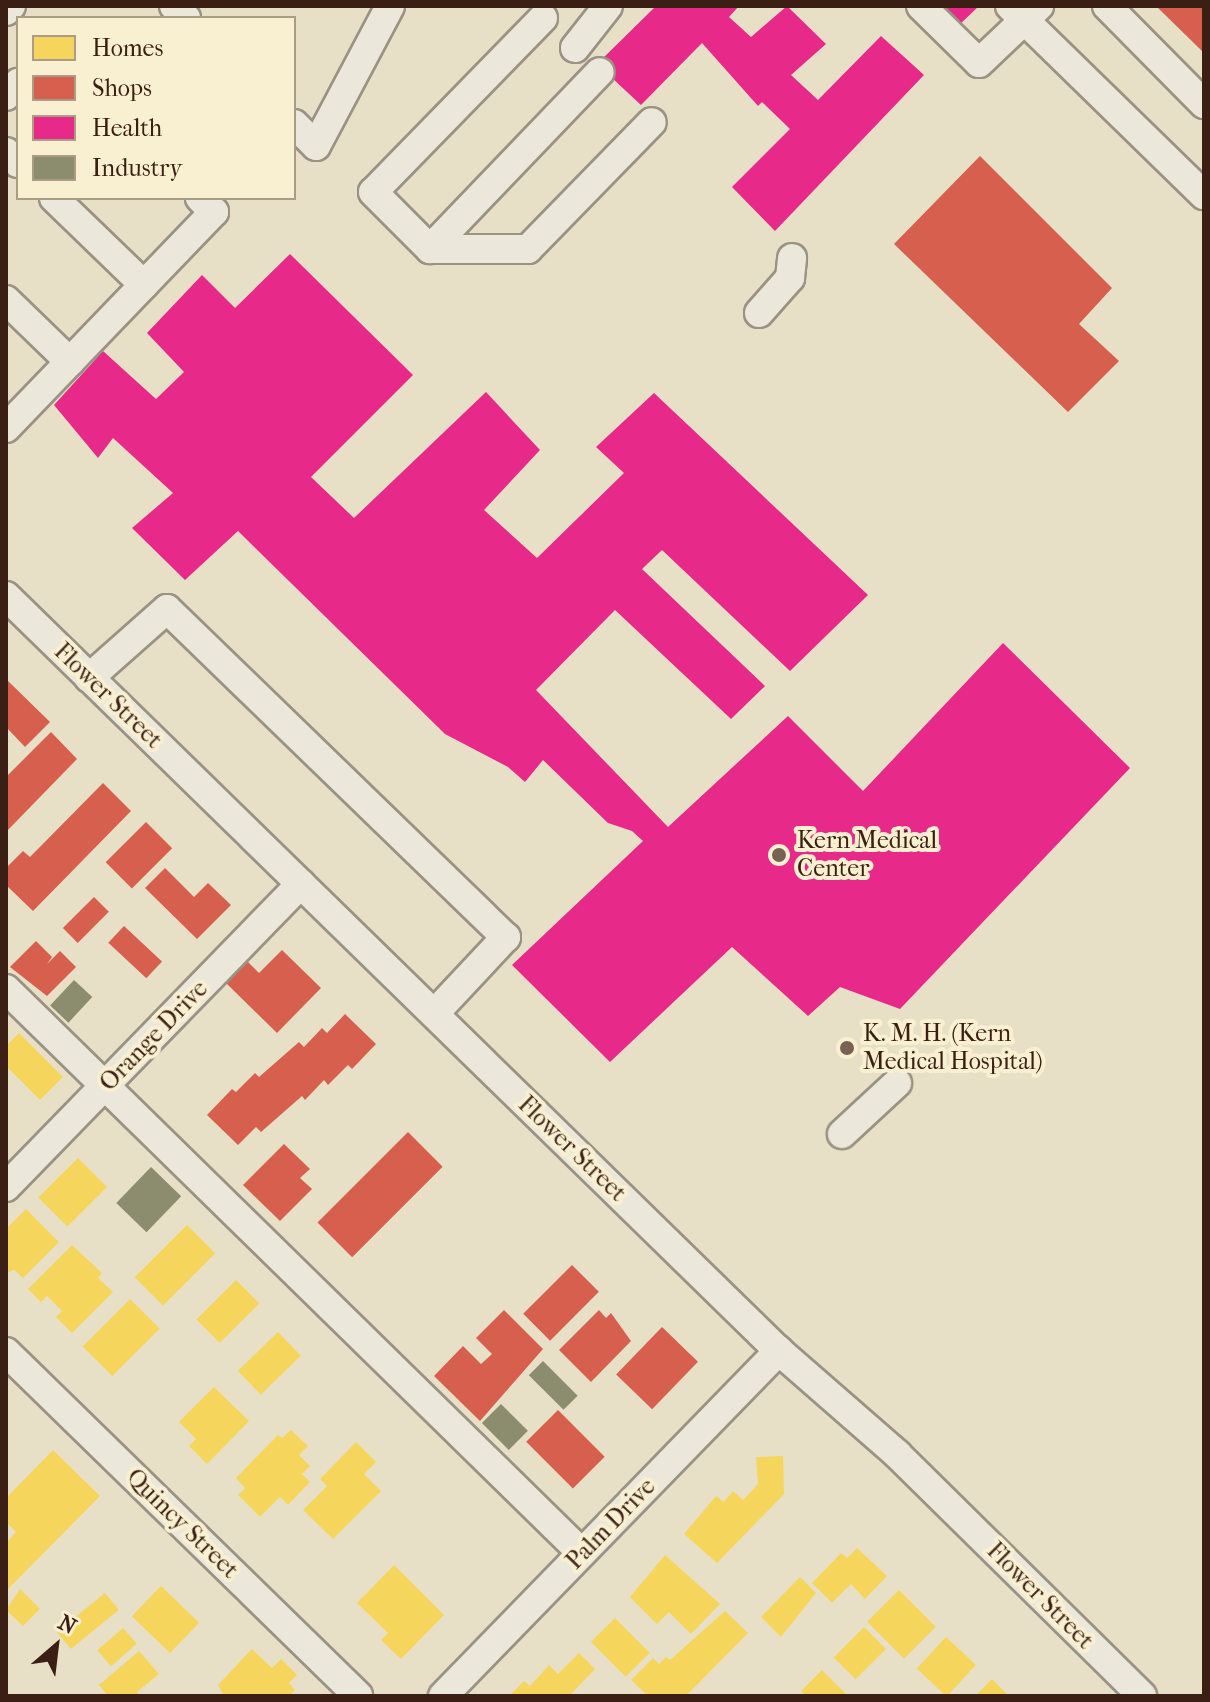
<!DOCTYPE html>
<style>
body{margin:0}
#map{position:relative;width:1210px;height:1702px;overflow:hidden;background:#e8e0c6;font-family:"IM FELL French Canon",serif}
div>[style]{position:absolute}
.homes>*{inset:0;background:#f6d55c;transform-origin:0 0}
.shops>*{inset:0;background:#d6604d;transform-origin:0 0}
.health>*{inset:0;background:#e7298a}
.industry>*{inset:0;background:#8c8c6e;transform-origin:0 0}
.roads{filter:drop-shadow(2px 0 #9a9283) drop-shadow(-2px 0 #9a9283) drop-shadow(0 2px #9a9283) drop-shadow(0 -2px #9a9283)}
.minor>*{height:28px;margin:-14px;padding:0 14px;transform-origin:14px;border-radius:14px;background:#ebe7da}
.dots>*{width:22px;height:22px;translate:-50% -50%;box-sizing:border-box;border:4px solid #f9efd1;border-radius:50%}
span{translate:-50% -50%;white-space:nowrap;text-align:center;line-height:1.15;-webkit-text-stroke:8px #f9efd1;paint-order:stroke}
.street-label{font-size:24px;color:#3b1f14}
.poi-label{font-size:24px;color:#3b1f14}
.left{translate:0 -50%;text-align:left}
.frame{position:absolute;inset:0;border:8px solid #3b1f14;pointer-events:none}
.legend{position:absolute;left:16px;top:16px;width:280px;height:184px;box-sizing:border-box;background:#f9efd1;border:2px solid #ad9c85;margin:0;padding:10px 14px;list-style:none;font-size:24px;color:#3b1f14}
.legend li{display:flex;align-items:center;gap:16px;height:40px}
.legend b{width:40px;border:2px solid #ad9c85}
.north{position:absolute;left:16px;top:1606px;width:80px;height:80px;-webkit-text-stroke:6px #f9efd1;paint-order:stroke;rotate:28deg;font-size:22px;font-weight:700;line-height:32px;text-align:center;color:#3b1f14}
.north::after{content:'';display:block;margin:auto;width:28px;height:36px;background:#3b1f14;clip-path:polygon(50% 0,100% 100%,50% 72%,0 100%)}
</style>
<div id="map">
<div class="homes">
<i style="clip-path:polygon(19px 1033px,63px 1077px,40px 1100px,6px 1066px,6px 1046px)"></i>
<i style="left:78px;top:1158px;width:41px;height:56px;rotate:45deg"></i>
<i style="clip-path:polygon(26px 1209px,59px 1242px,23px 1278px,14px 1270px,6px 1273px,6px 1229px)"></i>
<i style="left:187px;top:1225px;width:40px;height:74px;rotate:45deg"></i>
<i style="clip-path:polygon(72px 1245px,102px 1273px,98px 1278px,113px 1292px,72px 1333px,56px 1317px,62px 1311px,47px 1296px,41px 1302px,28px 1289px)"></i>
<i style="left:236px;top:1280px;width:33px;height:56px;rotate:45deg"></i>
<i style="left:130px;top:1299px;width:42px;height:67px;rotate:45deg"></i>
<i style="left:278px;top:1332px;width:33px;height:56px;rotate:46deg"></i>
<i style="clip-path:polygon(214px 1387px,249px 1421px,207px 1464px,189px 1446px,196px 1439px,179px 1422px)"></i>
<i style="clip-path:polygon(291px 1430px,308px 1446px,299px 1455px,310px 1466px,302px 1474px,310px 1482px,288px 1505px,280px 1497px,260px 1517px,238px 1495px,245px 1488px,236px 1478px,278px 1435px,282px 1438px)"></i>
<i style="clip-path:polygon(356px 1442px,376px 1462px,364px 1474px,381px 1491px,333px 1539px,303px 1510px,327px 1486px,320px 1479px)"></i>
<i style="clip-path:polygon(53px 1450px,100px 1496px,6px 1591px,6px 1543px,16px 1532px,6px 1522px,6px 1498px)"></i>
<i style="clip-path:polygon(783px 1456px,784px 1494px,717px 1563px,684px 1534px,716px 1496px,724px 1502px,733px 1491px,743px 1500px,758px 1484px,756px 1457px)"></i>
<i style="clip-path:polygon(857px 1548px,887px 1576px,865px 1599px,851px 1584px,832px 1603px,812px 1583px,841px 1553px,847px 1558px)"></i>
<i style="clip-path:polygon(665px 1555px,720px 1604px,691px 1634px,669px 1612px,657px 1624px,630px 1597px)"></i>
<i style="clip-path:polygon(394px 1565px,444px 1615px,401px 1659px,381px 1640px,388px 1633px,357px 1603px)"></i>
<i style="clip-path:polygon(800px 1577px,816px 1593px,781px 1637px,761px 1617px)"></i>
<i style="left:161px;top:1586px;width:53px;height:42px;rotate:44deg"></i>
<i style="clip-path:polygon(20px 1589px,40px 1609px,23px 1626px,6px 1610px)"></i>
<i style="left:899px;top:1590px;width:52px;height:45px;rotate:45deg"></i>
<i style="left:105px;top:1593px;width:22px;height:62px;rotate:51deg"></i>
<i style="clip-path:polygon(725px 1611px,748px 1633px,686px 1696px,648px 1696px,631px 1680px,653px 1658px,659px 1664px,666px 1657px,670px 1660px)"></i>
<i style="left:615px;top:1618px;width:49px;height:34px;rotate:45deg"></i>
<i style="left:864px;top:1627px;width:31px;height:43px;rotate:45deg"></i>
<i style="left:123px;top:1628px;width:21px;height:34px;rotate:49deg"></i>
<i style="left:946px;top:1637px;width:41px;height:43px;rotate:43deg"></i>
<i style="clip-path:polygon(252px 1649px,272px 1668px,281px 1659px,297px 1675px,289px 1683px,295px 1690px,289px 1696px,224px 1696px,218px 1685px)"></i>
<i style="clip-path:polygon(139px 1651px,159px 1674px,137px 1692px,140px 1696px,108px 1696px,99px 1685px)"></i>
<i style="clip-path:polygon(579px 1653px,595px 1669px,569px 1696px,509px 1696px,524px 1681px,530px 1686px,549px 1665px,558px 1674px)"></i>
<i style="clip-path:polygon(822px 1670px,848px 1696px,806px 1696px,801px 1691px)"></i>
<i style="clip-path:polygon(992px 1679px,1009px 1696px,975px 1696px)"></i>
</div>
<div class="shops">
<i style="clip-path:polygon(1156px 6px,1204px 6px,1204px 53px)"></i>
<i style="clip-path:polygon(980px 156px,1112px 288px,1079px 324px,1119px 361px,1068px 412px,894px 244px)"></i>
<i style="clip-path:polygon(6px 679px,50px 722px,25px 747px,6px 727px)"></i>
<i style="clip-path:polygon(51px 732px,77px 759px,6px 832px,6px 777px)"></i>
<i style="clip-path:polygon(103px 783px,131px 811px,33px 911px,6px 885px,6px 868px,23px 851px,30px 857px)"></i>
<i style="left:146px;top:822px;width:37px;height:57px;rotate:45deg"></i>
<i style="clip-path:polygon(165px 868px,194px 897px,208px 883px,231px 905px,197px 939px,145px 888px)"></i>
<i style="left:94px;top:897px;width:21px;height:44px;rotate:45deg"></i>
<i style="left:124px;top:926px;width:52px;height:23px;rotate:43deg"></i>
<i style="clip-path:polygon(36px 941px,52px 957px,47px 964px,60px 951px,76px 967px,47px 996px,10px 967px)"></i>
<i style="clip-path:polygon(282px 950px,321px 988px,277px 1033px,226px 983px,248px 962px,259px 973px)"></i>
<i style="clip-path:polygon(345px 1014px,376px 1044px,352px 1069px,348px 1065px,328px 1085px,324px 1080px,305px 1100px,302px 1096px,261px 1132px,256px 1127px,238px 1145px,207px 1115px,232px 1089px,236px 1092px,255px 1073px,259px 1077px,299px 1042px,304px 1047px,322px 1028px,327px 1033px)"></i>
<i style="left:408px;top:1132px;width:49px;height:128px;rotate:45deg"></i>
<i style="clip-path:polygon(284px 1144px,310px 1169px,300px 1178px,312px 1189px,280px 1221px,243px 1185px)"></i>
<i style="left:572px;top:1265px;width:38px;height:69px;rotate:45deg"></i>
<i style="clip-path:polygon(504px 1310px,543px 1349px,480px 1421px,434px 1376px,463px 1346px,481px 1364px,492px 1354px,476px 1338px)"></i>
<i style="clip-path:polygon(599px 1310px,606px 1318px,611px 1313px,631px 1341px,591px 1382px,559px 1350px)"></i>
<i style="left:662px;top:1327px;width:50px;height:66px;rotate:44deg"></i>
<i style="left:558px;top:1410px;width:66px;height:45px;rotate:45deg"></i>
</div>
<div class="health">
<i style="clip-path:polygon(656px 6px,739px 6px,729px 17px,751px 37px,787px 6px,826px 44px,791px 75px,818px 100px,881px 36px,924px 75px,775px 231px,732px 187px,790px 129px,762px 102px,758px 106px,702px 43px,641px 105px,597px 64px)"></i>
<i style="clip-path:polygon(938px 6px,979px 6px,958px 26px)"></i>
<i style="clip-path:polygon(290px 254px,413px 375px,311px 477px,354px 518px,486px 392px,540px 450px,484px 510px,537px 558px,624px 473px,596px 447px,654px 393px,868px 595px,790px 671px,662px 550px,642px 569px,765px 686px,731px 719px,615px 610px,536px 690px,668px 827px,788px 716px,863px 791px,1003px 643px,1130px 768px,900px 1009px,840px 987px,808px 1016px,732px 947px,610px 1062px,512px 965px,643px 841px,632px 831px,608px 823px,543px 760px,525px 782px,508px 767px,445px 734px,238px 531px,185px 580px,132px 528px,173px 493px,113px 438px,98px 458px,54px 405px,103px 351px,156px 399px,184px 372px,147px 333px,202px 275px,235px 308px)"></i>
</div>
<div class="industry">
<i style="left:74px;top:980px;width:25px;height:35px;rotate:43deg"></i>
<i style="left:151px;top:1167px;width:42px;height:50px;rotate:44deg"></i>
<i style="left:543px;top:1361px;width:49px;height:20px;rotate:45deg"></i>
<i style="left:501px;top:1404px;width:38px;height:27px;rotate:45deg"></i>
</div>
<div class="roads">
<div class="minor">
<i style="left:174px;top:6px;width:17px;rotate:45deg"></i>
<i style="left:921px;top:6px;width:81px;rotate:44.5deg"></i>
<i style="left:979px;top:63px;width:83px;rotate:-43.5deg"></i>
<i style="left:1010px;top:6px;width:271px;rotate:44.3deg"></i>
<i style="left:1107px;top:6px;width:138px;rotate:45.3deg"></i>
<i style="left:6px;top:11px;width:7px;rotate:-45deg"></i>
<i style="left:543px;top:18px;width:243px;rotate:134.3deg"></i>
<i style="left:373px;top:192px;width:81px;rotate:45deg"></i>
<i style="left:430px;top:249px;width:245px;rotate:-46.2deg"></i>
<i style="left:575px;top:48px;width:53px;rotate:-51.8deg"></i>
<i style="left:6px;top:96px;width:18px;rotate:-47deg"></i>
<i style="left:294px;top:124px;width:31px;rotate:45deg"></i>
<i style="left:316px;top:146px;width:158px;rotate:-62.1deg"></i>
<i style="left:6px;top:152px;width:16px;rotate:43deg"></i>
<i style="left:54px;top:198px;width:125px;rotate:44deg"></i>
<i style="left:430px;top:249px;width:98px"></i>
<i style="left:528px;top:249px;width:177px;rotate:-45.7deg"></i>
<i style="left:6px;top:300px;width:89px;rotate:44.1deg"></i>
<i style="left:759px;top:313px;width:47px;rotate:-48.5deg"></i>
<i style="left:790px;top:278px;width:20px;rotate:-84deg"></i>
<i style="left:6px;top:428px;width:300px;rotate:-46.1deg"></i>
<i style="left:214px;top:212px;width:20px;rotate:-135deg"></i>
<i style="left:6px;top:596px;width:1081px;rotate:44.33deg"></i>
<i style="left:779px;top:1351px;width:157px;rotate:41.1deg"></i>
<i style="left:897px;top:1454px;width:344px;rotate:44.6deg"></i>
<i style="left:89px;top:678px;width:104px;rotate:-41.5deg"></i>
<i style="left:167px;top:609px;width:472px;rotate:44.1deg"></i>
<i style="left:506px;top:937px;width:105px;rotate:133.1deg"></i>
<i style="left:6px;top:989px;width:806px;rotate:44.4deg"></i>
<i style="left:842px;top:1134px;width:75px;rotate:-42.8deg"></i>
<i style="left:6px;top:1187px;width:423px;rotate:-45.8deg"></i>
<i style="left:6px;top:1352px;width:492px;rotate:44.3deg"></i>
<i style="left:443px;top:1696px;width:482px;rotate:-45.8deg"></i>
</div>
</div>
<div class="dots">
<i style="left:779px;top:855px;background:#786352"></i>
<i style="left:847px;top:1048px;background:#786352"></i>
</div>
<div class="street-label">
<span style="left:108px;top:696px;rotate:44deg">Flower Street</span>
<span style="left:154px;top:1036px;rotate:-46deg">Orange Drive</span>
<span style="left:572px;top:1149px;rotate:44deg">Flower Street</span>
<span style="left:182px;top:1524px;rotate:44deg">Quincy Street</span>
<span style="left:611px;top:1524px;rotate:-46deg">Palm Drive</span>
<span style="left:1040px;top:1596px;rotate:45deg">Flower Street</span>
</div>
<div class="poi-label">
<span class="left" style="left:797px;top:855px">Kern Medical<br>Center</span>
<span class="left" style="left:863px;top:1048px">K. M. H. (Kern<br>Medical Hospital)</span>
</div>
<div class="frame"></div>
<ul class="legend">
<li><b style="height:22px;background:#f6d55c"></b>Homes</li>
<li><b style="height:22px;background:#d6604d"></b>Shops</li>
<li><b style="height:22px;background:#e7298a"></b>Health</li>
<li><b style="height:22px;background:#8c8c6e"></b>Industry</li>
</ul>
<div class="north">N</div>
</div>
